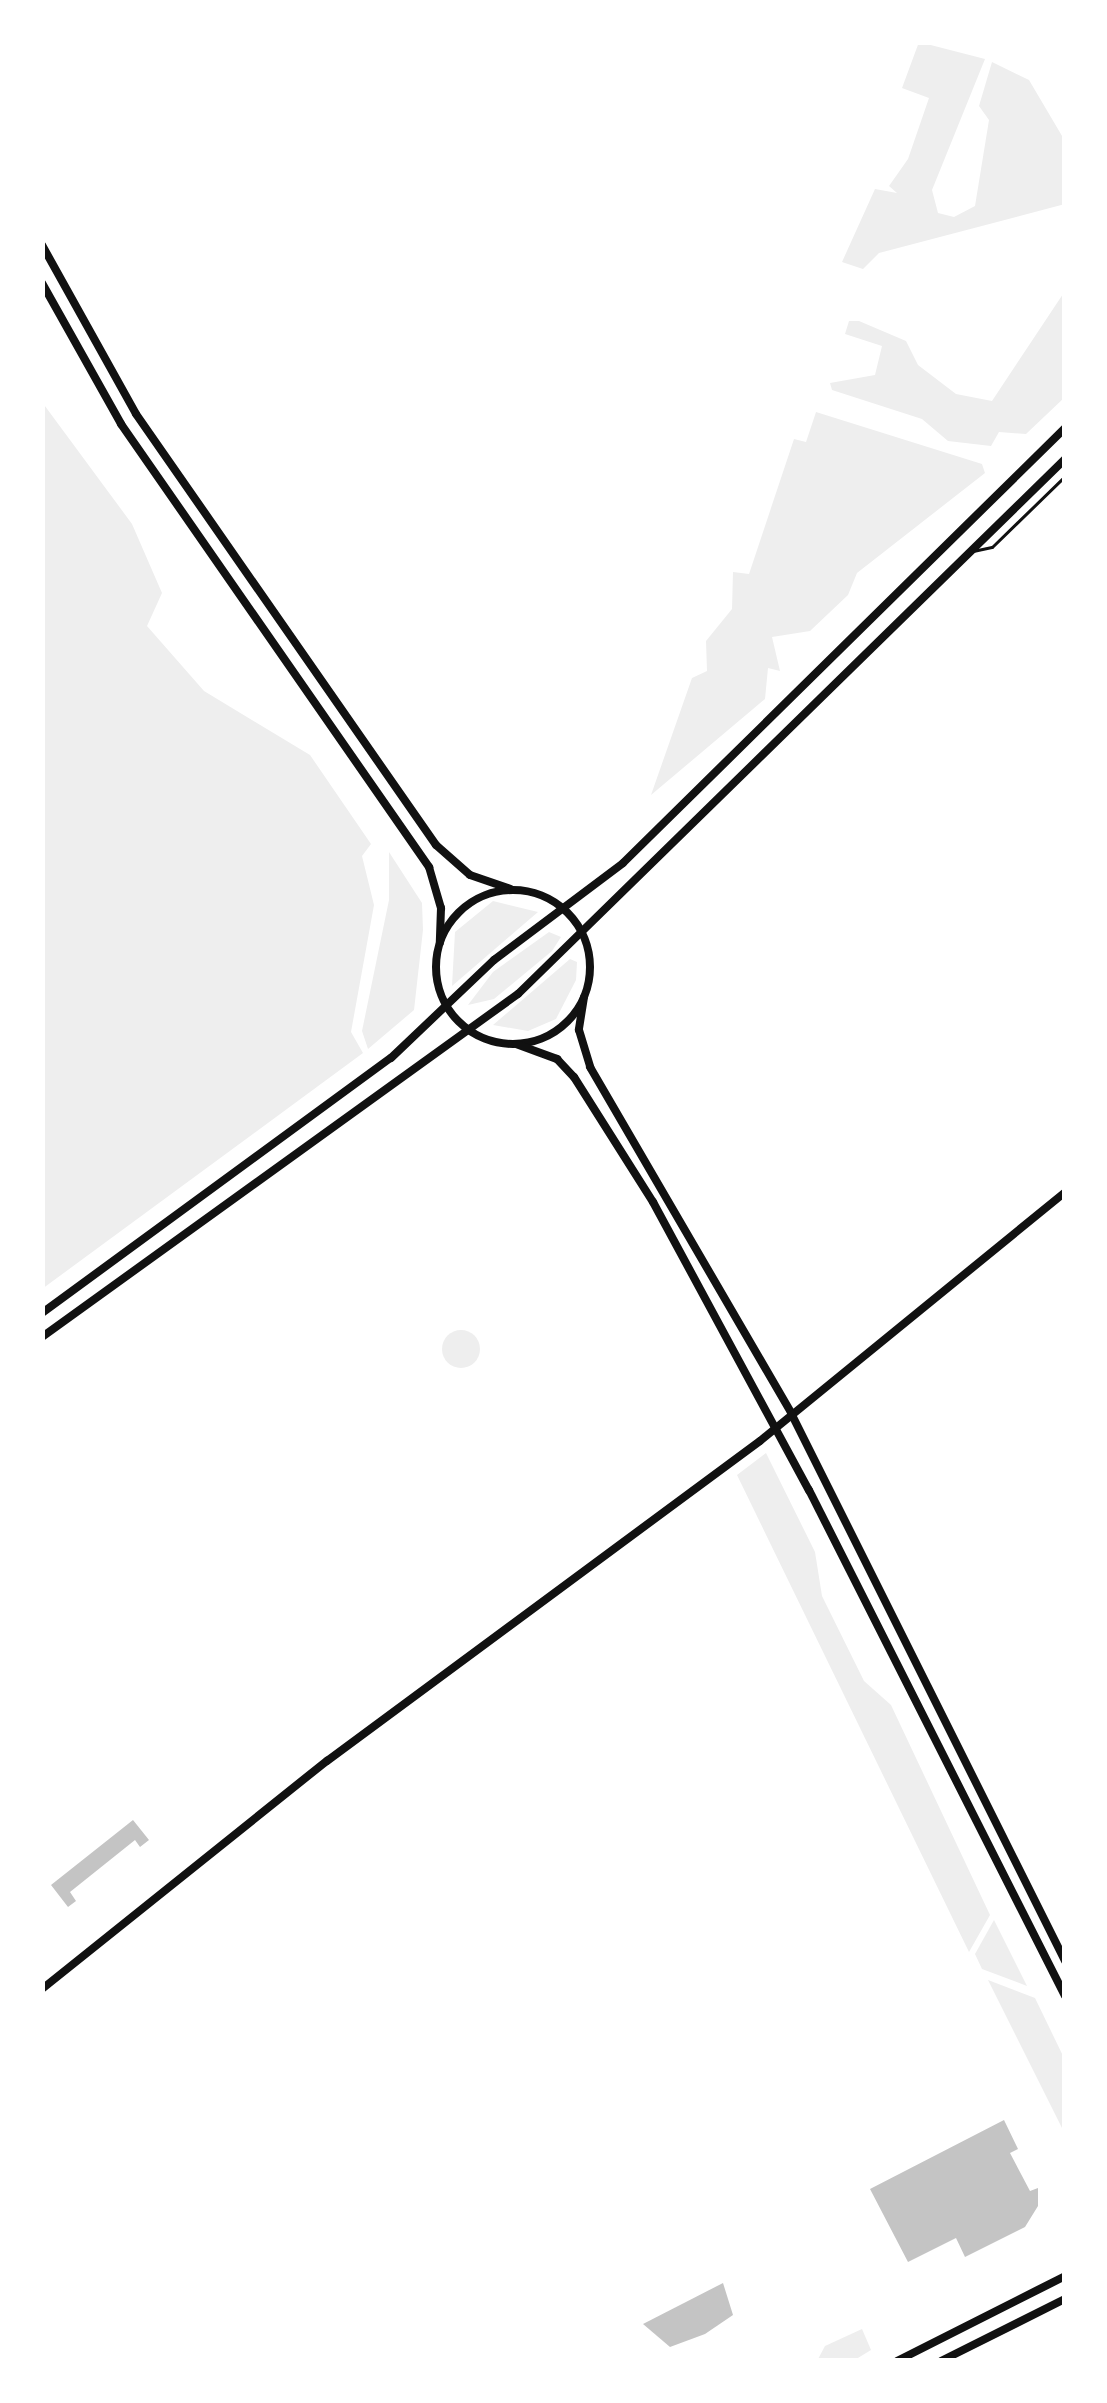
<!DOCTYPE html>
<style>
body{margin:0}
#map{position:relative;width:1107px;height:2403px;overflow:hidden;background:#fff;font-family:"Nunito Sans",sans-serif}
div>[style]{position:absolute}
.green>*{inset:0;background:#eee}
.round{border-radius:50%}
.building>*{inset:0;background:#c4c4c4}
.service>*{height:3px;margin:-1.5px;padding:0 1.5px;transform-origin:1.5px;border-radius:1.5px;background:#111}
.tertiary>*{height:8px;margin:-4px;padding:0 4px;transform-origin:4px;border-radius:4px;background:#111}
.secondary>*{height:8px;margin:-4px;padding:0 4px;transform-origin:4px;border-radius:4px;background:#111}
.secondary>.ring{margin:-4px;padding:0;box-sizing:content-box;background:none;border:8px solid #111;border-radius:50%}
span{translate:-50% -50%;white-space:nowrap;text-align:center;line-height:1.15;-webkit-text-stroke:12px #fff;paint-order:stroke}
.frame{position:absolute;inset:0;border:45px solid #fff;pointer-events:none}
</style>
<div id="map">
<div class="green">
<i style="clip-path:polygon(919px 42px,985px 59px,932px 190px,938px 213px,954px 217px,975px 206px,989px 120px,979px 106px,992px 62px,1029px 80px,1065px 141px,1065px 204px,879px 253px,863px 269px,842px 262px,875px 189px,897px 193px,889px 186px,908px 159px,929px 98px,902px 88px)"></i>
<i style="clip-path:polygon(1065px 291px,1065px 397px,1026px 434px,999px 432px,991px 446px,948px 441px,922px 419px,832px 390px,830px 383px,875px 375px,882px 346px,845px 334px,849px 321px,859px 321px,906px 341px,918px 365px,956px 394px,992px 401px)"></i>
<i style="clip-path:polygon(42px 402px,132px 524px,162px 593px,147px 626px,204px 691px,310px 755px,371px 844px,362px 856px,374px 905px,351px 1032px,363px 1053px,42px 1289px)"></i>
<i style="clip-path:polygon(816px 412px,982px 464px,985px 473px,857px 573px,848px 595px,810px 631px,772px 637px,780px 671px,768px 668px,765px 699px,651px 795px,692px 678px,707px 671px,706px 641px,732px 609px,733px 572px,749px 574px,794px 439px,806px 442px)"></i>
<i style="clip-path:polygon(389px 852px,422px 903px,423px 930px,414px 1010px,368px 1049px,362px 1031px,389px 900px)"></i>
<i style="clip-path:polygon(493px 901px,538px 912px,452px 986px,455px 932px)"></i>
<i style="clip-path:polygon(549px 932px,561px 937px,552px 951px,494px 999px,468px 1005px,493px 972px)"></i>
<i style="clip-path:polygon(570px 959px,577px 962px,576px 980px,556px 1019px,528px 1031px,493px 1025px)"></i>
<i class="round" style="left:442px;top:1330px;width:38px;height:38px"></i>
<i style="clip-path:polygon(766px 1453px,815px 1552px,822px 1596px,864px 1681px,891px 1705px,990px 1915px,969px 1952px,737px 1475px)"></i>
<i style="clip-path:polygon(994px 1920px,1027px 1986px,982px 1969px,975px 1954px)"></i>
<i style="clip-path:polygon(988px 1980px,1035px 1998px,1065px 2060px,1065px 2134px)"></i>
<i style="clip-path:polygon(862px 2329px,871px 2350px,853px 2361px,817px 2361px,825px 2346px)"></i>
</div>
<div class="building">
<i style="clip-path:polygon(133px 1820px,149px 1840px,140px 1847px,135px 1840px,70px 1892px,76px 1901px,68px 1907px,51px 1885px)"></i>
<i style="clip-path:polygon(1004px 2120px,1018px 2149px,1010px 2153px,1030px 2191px,1038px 2188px,1038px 2206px,1025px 2227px,965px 2257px,956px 2238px,908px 2262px,870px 2189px)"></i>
<i style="clip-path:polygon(723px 2283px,733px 2315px,705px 2334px,670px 2347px,643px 2324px)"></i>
</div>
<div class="service">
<i style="left:973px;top:551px;width:19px;rotate:-12deg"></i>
<i style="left:992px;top:547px;width:102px;rotate:-44.2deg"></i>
</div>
<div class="tertiary">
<i style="left:42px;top:1989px;width:365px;rotate:-38.7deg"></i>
<i style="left:327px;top:1761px;width:538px;rotate:-36.47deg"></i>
<i style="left:760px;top:1441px;width:394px;rotate:-39.2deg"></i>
</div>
<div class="secondary">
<i style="left:42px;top:245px;width:193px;rotate:60.9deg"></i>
<i style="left:136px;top:414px;width:525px;rotate:55.16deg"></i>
<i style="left:436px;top:845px;width:45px;rotate:41.4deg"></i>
<i style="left:470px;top:875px;width:43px;rotate:18.9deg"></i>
<i style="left:42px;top:283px;width:162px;rotate:60.7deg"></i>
<i style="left:121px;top:424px;width:540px;rotate:55.19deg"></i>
<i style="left:429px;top:867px;width:43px;rotate:73.7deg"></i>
<i style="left:441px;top:908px;width:35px;rotate:92deg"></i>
<i class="ring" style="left:436px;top:890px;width:146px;height:146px"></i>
<i style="left:584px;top:997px;width:33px;rotate:99deg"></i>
<i style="left:579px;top:1030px;width:39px;rotate:73deg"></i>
<i style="left:590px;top:1067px;width:400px;rotate:59.8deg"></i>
<i style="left:791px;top:1413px;width:613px;rotate:63.43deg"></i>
<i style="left:516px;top:1044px;width:44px;rotate:20.1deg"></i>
<i style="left:557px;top:1059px;width:25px;rotate:47deg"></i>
<i style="left:574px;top:1077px;width:148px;rotate:57.7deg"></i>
<i style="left:653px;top:1202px;width:328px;rotate:61.6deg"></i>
<i style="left:809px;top:1490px;width:567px;rotate:63.16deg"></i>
<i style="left:42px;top:1313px;width:432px;rotate:-36.2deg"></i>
<i style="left:391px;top:1058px;width:142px;rotate:-43.6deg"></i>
<i style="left:494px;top:960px;width:161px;rotate:-36.9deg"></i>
<i style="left:623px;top:863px;width:620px;rotate:-44.54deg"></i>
<i style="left:42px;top:1337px;width:587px;rotate:-35.78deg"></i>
<i style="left:518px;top:994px;width:765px;rotate:-44.36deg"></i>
<i style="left:897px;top:2361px;width:188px;rotate:-26.8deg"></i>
<i style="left:941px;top:2361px;width:139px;rotate:-26.6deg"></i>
</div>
<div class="frame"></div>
</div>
